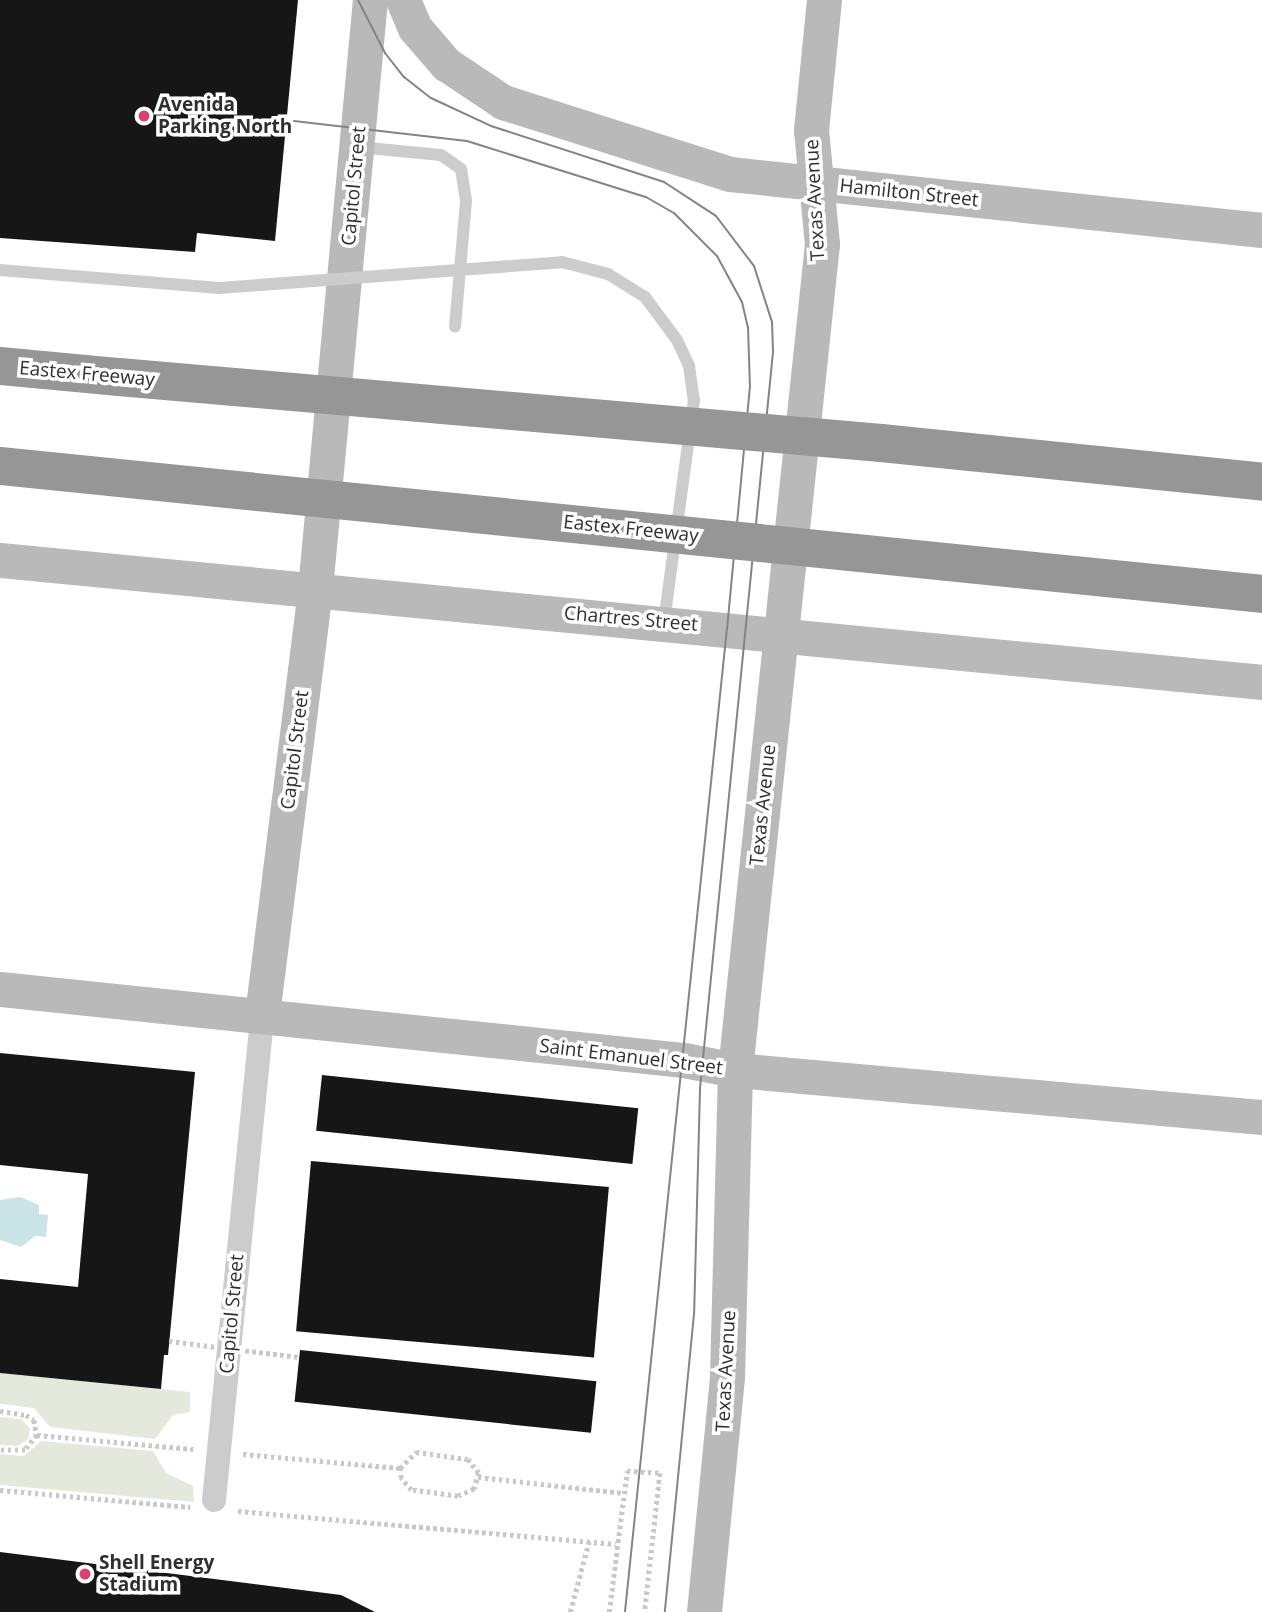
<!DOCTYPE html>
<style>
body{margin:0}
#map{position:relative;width:1262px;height:1612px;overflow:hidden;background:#fff;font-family:"Open Sans",sans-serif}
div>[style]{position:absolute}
.green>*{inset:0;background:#e5e8dc}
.water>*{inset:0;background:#cae3e7}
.building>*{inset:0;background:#161616;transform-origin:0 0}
.path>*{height:4.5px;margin-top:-2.25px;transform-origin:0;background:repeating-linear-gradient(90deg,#c9c9c9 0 3.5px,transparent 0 7px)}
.lane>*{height:12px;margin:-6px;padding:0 6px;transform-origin:6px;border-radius:6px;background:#ccc}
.street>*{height:24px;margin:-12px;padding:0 12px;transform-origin:12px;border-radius:12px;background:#ccc}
.secondary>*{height:35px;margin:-17.5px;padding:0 17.5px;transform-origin:17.5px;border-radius:17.5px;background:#b9b9b9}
.highway>*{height:38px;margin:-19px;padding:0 19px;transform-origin:19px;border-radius:19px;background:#969696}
.tram>*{height:2px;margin:-1px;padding:0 1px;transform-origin:1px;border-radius:1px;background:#848484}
.path-bridge>*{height:4.5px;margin-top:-2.25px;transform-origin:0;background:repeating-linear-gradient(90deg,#c9c9c9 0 3.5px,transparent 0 7px)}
.lane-bridge>*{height:12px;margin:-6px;padding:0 6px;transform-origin:6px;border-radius:6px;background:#ccc}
.highway-bridge>*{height:38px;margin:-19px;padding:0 19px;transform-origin:19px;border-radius:19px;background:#969696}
.dots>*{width:19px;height:19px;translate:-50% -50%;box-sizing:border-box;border:4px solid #fff;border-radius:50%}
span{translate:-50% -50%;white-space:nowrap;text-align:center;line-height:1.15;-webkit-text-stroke:7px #fff;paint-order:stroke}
.poi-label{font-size:19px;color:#2f2f2f;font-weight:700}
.left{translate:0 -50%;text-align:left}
.street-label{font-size:19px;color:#2f2f2f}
</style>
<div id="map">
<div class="green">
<i style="clip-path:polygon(0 1373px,190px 1392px,190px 1412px,173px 1415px,155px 1439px,50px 1427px,34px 1408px,0 1404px)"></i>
<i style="clip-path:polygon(0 1417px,21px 1419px,30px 1428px,28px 1439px,18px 1446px,0 1445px)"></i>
<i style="clip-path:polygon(41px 1441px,153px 1451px,166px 1473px,193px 1486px,194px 1502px,0 1485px,0 1454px,24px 1456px)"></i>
</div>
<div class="water">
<i style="clip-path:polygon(20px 1197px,39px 1205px,39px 1214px,48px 1215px,46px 1237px,35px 1236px,21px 1247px,0 1240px,0 1200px)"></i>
</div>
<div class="building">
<i style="clip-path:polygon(0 0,298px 0,275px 241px,197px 233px,195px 252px,0 238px)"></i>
<i style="clip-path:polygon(0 1053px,195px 1072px,168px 1355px,164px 1355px,161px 1389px,0 1373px,0 1279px,78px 1287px,88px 1174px,0 1165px)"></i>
<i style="left:322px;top:1075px;width:318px;height:56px;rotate:6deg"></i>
<i style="left:311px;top:1161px;width:299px;height:171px;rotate:5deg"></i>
<i style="left:300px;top:1350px;width:298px;height:52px;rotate:6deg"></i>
<i style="clip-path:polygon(0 1552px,341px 1595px,375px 1612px,0 1612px)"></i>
</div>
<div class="path">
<i style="left:0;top:1411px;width:26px;rotate:9deg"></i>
<i style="left:26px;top:1415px;width:9px;rotate:32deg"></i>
<i style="left:34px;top:1420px;width:15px;rotate:79deg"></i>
<i style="left:37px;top:1435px;width:19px;rotate:129deg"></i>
<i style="left:25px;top:1450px;width:25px;rotate:180deg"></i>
<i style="left:37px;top:1435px;width:157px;rotate:5.1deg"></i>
<i style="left:243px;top:1454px;width:158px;rotate:5.1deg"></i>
<i style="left:400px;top:1468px;width:23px;rotate:-45deg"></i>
<i style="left:416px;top:1452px;width:52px;rotate:7.7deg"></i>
<i style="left:468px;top:1459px;width:18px;rotate:52deg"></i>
<i style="left:479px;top:1473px;width:17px;rotate:107deg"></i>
<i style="left:474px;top:1489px;width:17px;rotate:156deg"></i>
<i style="left:458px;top:1496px;width:47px;rotate:-172.7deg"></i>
<i style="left:411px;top:1490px;width:16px;rotate:-130deg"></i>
<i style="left:401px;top:1478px;width:10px;rotate:-96deg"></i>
<i style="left:478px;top:1477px;width:146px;rotate:6.3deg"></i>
<i style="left:0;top:1490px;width:191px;rotate:5.1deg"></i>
<i style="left:238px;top:1511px;width:379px;rotate:5deg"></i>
<i style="left:570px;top:1612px;width:73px;rotate:-75deg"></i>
<i style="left:609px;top:1612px;width:142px;rotate:-82.7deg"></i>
<i style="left:627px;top:1471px;width:33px;rotate:3deg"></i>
<i style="left:660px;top:1473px;width:140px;rotate:96.2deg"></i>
</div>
<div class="lane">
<i style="left:358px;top:147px;width:83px;rotate:5.5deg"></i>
<i style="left:441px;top:155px;width:24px;rotate:35deg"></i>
<i style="left:461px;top:169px;width:32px;rotate:81deg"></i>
<i style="left:466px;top:201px;width:126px;rotate:95deg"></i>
<i style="left:645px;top:297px;width:54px;rotate:53.3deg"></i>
<i style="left:677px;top:340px;width:29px;rotate:65deg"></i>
<i style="left:689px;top:366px;width:34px;rotate:82deg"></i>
<i style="left:694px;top:400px;width:224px;rotate:97.7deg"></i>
</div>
<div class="street">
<i style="left:214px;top:1500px;width:487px;rotate:-84.3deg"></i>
</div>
<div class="secondary">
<i style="left:403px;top:0;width:30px;rotate:67deg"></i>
<i style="left:415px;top:28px;width:48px;rotate:49.3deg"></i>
<i style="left:446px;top:64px;width:69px;rotate:33.7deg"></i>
<i style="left:503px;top:102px;width:238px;rotate:17.6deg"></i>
<i style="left:730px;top:174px;width:535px;rotate:6.01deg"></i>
<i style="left:0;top:560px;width:1268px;rotate:5.52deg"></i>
<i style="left:0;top:989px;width:688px;rotate:5.93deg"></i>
<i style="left:684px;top:1060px;width:52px;rotate:11.1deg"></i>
<i style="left:735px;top:1070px;width:529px;rotate:5.1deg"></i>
<i style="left:262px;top:1015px;width:429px;rotate:-82.9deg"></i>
<i style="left:315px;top:589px;width:592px;rotate:-84.67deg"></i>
<i style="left:704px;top:1612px;width:236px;rotate:-84.4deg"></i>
<i style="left:727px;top:1377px;width:307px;rotate:-88.5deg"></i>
<i style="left:735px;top:1070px;width:831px;rotate:-83.99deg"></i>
<i style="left:822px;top:244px;width:115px;rotate:-95.5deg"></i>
<i style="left:811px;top:130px;width:131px;rotate:-84.3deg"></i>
</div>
<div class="highway">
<i style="left:0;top:366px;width:120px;rotate:5.3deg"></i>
</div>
<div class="tram">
<i style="left:358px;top:0;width:59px;rotate:63deg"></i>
<i style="left:385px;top:53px;width:31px;rotate:52deg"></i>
<i style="left:404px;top:77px;width:34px;rotate:38deg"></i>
<i style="left:431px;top:98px;width:66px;rotate:25deg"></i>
<i style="left:491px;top:126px;width:182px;rotate:17.9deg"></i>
<i style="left:664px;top:182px;width:62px;rotate:33.2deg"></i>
<i style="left:716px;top:216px;width:63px;rotate:52.8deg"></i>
<i style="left:754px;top:266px;width:59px;rotate:72.2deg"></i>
<i style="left:772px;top:322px;width:30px;rotate:88deg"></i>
<i style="left:773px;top:352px;width:741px;rotate:95.66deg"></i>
<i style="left:700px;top:1089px;width:225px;rotate:91.5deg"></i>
<i style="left:694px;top:1314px;width:299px;rotate:95.6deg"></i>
<i style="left:294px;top:121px;width:174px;rotate:6.6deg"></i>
<i style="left:467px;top:141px;width:188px;rotate:17.4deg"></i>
<i style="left:646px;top:197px;width:32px;rotate:30deg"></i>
<i style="left:674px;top:213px;width:61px;rotate:45deg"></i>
<i style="left:717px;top:256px;width:52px;rotate:61.5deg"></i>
<i style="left:742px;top:302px;width:26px;rotate:77deg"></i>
<i style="left:748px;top:327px;width:59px;rotate:88.1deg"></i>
<i style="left:750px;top:386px;width:243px;rotate:95.4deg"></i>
<i style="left:727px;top:628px;width:989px;rotate:95.92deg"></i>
</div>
<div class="path-bridge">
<i style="left:169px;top:1341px;width:131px;rotate:7deg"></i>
</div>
<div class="lane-bridge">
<i style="left:0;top:270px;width:220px;rotate:4.7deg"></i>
<i style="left:219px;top:288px;width:344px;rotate:-4.3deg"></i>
<i style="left:562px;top:262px;width:48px;rotate:14.6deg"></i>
<i style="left:608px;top:274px;width:44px;rotate:31.9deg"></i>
</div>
<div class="highway-bridge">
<i style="left:119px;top:377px;width:765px;rotate:4.95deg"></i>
<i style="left:881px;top:443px;width:383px;rotate:5.8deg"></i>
<i style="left:0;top:466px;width:1268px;rotate:5.79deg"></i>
</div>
<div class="dots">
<i style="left:144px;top:116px;background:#d54371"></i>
<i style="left:85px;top:1574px;background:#d54371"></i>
</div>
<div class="poi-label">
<span class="left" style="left:158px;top:116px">Avenida<br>Parking North</span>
<span class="left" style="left:99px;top:1574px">Shell Energy<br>Stadium</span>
</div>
<div class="street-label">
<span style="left:354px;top:186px;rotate:-85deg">Capitol Street</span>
<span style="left:909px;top:193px;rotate:6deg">Hamilton Street</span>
<span style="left:815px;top:200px;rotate:-93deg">Texas Avenue</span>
<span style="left:87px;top:374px;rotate:5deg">Eastex Freeway</span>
<span style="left:631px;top:529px;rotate:6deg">Eastex Freeway</span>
<span style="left:631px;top:619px;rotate:5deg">Chartres Street</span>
<span style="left:295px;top:750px;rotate:-83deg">Capitol Street</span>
<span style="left:763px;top:805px;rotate:-84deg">Texas Avenue</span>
<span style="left:631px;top:1057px;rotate:7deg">Saint Emanuel Street</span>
<span style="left:232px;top:1314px;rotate:-85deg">Capitol Street</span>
<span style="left:726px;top:1371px;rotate:-87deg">Texas Avenue</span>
</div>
</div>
